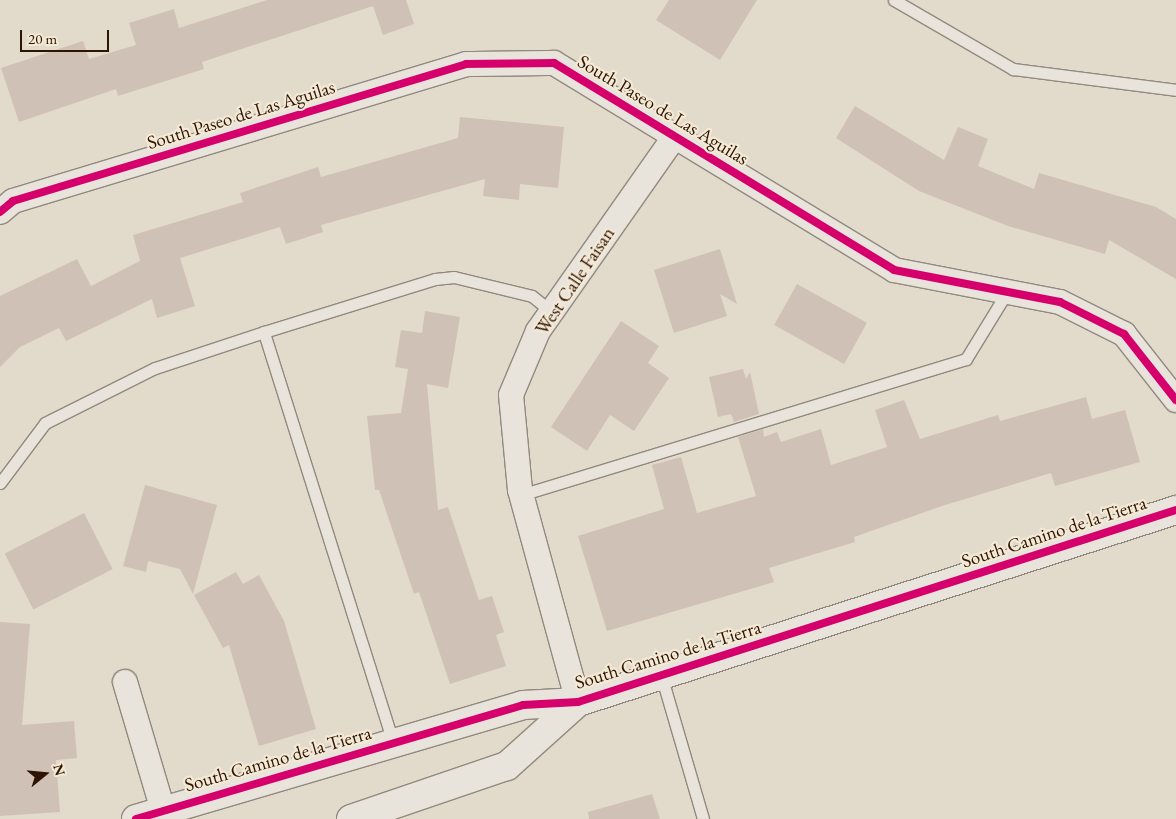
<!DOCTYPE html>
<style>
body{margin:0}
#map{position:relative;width:1176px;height:819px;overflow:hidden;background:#e2daca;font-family:"EB Garamond",serif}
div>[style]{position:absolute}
.building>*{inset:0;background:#d0c1b6;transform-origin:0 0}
.roads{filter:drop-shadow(1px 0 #92897e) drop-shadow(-1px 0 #92897e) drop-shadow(0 1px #92897e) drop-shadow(0 -1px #92897e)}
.lane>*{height:11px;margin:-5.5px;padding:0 5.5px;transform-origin:5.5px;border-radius:5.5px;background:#e8e4dc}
.street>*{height:24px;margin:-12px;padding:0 12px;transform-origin:12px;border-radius:12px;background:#e8e4dc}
.secondary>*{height:28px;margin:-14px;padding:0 14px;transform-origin:14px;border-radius:14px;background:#e8e4dc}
.cycleway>*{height:8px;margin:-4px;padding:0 4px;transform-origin:4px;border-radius:4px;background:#d6006c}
span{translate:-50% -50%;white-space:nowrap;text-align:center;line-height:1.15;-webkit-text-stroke:4.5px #f3e9d5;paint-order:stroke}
.street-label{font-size:19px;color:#2e1403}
.north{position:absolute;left:20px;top:749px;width:50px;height:50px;-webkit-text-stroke:4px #f3e9d5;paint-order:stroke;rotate:73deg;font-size:14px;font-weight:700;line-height:20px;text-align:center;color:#2e1403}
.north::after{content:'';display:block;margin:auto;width:18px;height:22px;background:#2e1403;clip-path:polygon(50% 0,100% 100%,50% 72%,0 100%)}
.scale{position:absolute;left:20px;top:30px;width:89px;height:22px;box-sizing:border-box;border:2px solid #2e1403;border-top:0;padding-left:6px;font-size:15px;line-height:18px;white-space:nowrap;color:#2e1403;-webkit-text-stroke:4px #f3e9d5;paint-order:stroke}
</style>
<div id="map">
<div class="building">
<i style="clip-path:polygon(267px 0,406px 0,414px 24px,383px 35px,373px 6px,202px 62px,204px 69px,118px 96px,116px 89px,19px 122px,1px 68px,83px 41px,89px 59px,136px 45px,129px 23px,174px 9px,179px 28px)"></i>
<i style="clip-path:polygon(669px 0,757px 0,720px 60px,656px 20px)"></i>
<i style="clip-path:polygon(855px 106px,944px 160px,958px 127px,988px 139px,978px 166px,1034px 189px,1039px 173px,1156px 207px,1176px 219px,1176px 279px,1109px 240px,1105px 254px,1008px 226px,919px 191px,836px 138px)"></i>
<i style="clip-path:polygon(460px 117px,564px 127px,558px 188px,520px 184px,519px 200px,483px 196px,485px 179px,321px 225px,323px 232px,286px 244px,280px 227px,180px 258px,195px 306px,157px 318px,152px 299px,66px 341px,59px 328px,20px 347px,0 367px,0 296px,77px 259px,91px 286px,140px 261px,133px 235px,243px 202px,240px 193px,318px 167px,321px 177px,458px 138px)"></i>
<i style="clip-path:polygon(720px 249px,737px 304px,720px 294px,727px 316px,674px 333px,654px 270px)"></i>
<i style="left:797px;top:284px;width:80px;height:47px;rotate:29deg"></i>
<i style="clip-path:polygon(425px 311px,460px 317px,448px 388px,427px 384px,438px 510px,448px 507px,479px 600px,492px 596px,504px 632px,496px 635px,506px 666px,450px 684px,419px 592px,414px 594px,379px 490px,375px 490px,367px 416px,401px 413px,408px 369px,395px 367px,401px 330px,422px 333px)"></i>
<i style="clip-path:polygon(621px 321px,659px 346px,648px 363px,669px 378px,634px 431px,610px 415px,587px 451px,551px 427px)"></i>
<i style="clip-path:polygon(743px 369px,746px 379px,750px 372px,759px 414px,734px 422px,731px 414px,718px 417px,709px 377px)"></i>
<i style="clip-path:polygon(1086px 397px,1092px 419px,1125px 410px,1140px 462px,1055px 486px,1051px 473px,942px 506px,854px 537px,855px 542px,769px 568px,774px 582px,607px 631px,578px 536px,664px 509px,652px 465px,681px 457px,697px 513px,756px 496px,738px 437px,763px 429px,764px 437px,777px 432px,781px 442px,821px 429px,831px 465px,887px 447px,875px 410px,904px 400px,920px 439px,998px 415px,1000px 421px)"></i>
<i style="clip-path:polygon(145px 485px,217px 505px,193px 594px,180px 569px,148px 561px,146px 572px,123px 566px)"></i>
<i style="left:84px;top:513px;width:63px;height:89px;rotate:63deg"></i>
<i style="clip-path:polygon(236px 572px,243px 584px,259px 575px,284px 621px,316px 729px,259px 746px,229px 645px,223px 648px,194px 595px)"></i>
<i style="clip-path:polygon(0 622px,30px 624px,22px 725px,74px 721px,77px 758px,56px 760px,60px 812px,0 816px)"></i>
<i style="clip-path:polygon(652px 794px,660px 819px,589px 819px,588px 812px)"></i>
</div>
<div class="roads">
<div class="lane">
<i style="left:894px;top:0;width:138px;rotate:30.1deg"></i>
<i style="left:1013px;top:69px;width:164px;rotate:7.3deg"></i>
<i style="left:0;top:483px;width:75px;rotate:-53.1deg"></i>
<i style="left:45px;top:423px;width:123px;rotate:-26.6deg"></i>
<i style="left:155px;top:368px;width:115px;rotate:-18.3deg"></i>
<i style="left:521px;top:495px;width:465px;rotate:-17deg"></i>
<i style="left:966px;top:359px;width:79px;rotate:-58.5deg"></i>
<i style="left:661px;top:675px;width:150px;rotate:73.7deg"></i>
<i style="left:393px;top:742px;width:430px;rotate:-107.5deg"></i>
<i style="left:264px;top:332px;width:179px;rotate:-17.2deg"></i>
<i style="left:435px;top:279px;width:19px;rotate:-6deg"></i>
<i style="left:454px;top:277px;width:80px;rotate:13.7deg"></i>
<i style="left:532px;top:296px;width:26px;rotate:39deg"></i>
</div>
<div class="street">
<i style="left:0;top:212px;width:17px;rotate:-40deg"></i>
<i style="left:13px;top:201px;width:473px;rotate:-16.8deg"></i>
<i style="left:466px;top:64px;width:88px;rotate:-0.7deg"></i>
<i style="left:554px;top:63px;width:398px;rotate:31.3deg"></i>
<i style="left:894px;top:270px;width:169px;rotate:10.9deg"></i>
<i style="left:1060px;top:302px;width:72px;rotate:26.6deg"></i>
<i style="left:1124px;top:334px;width:84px;rotate:51.8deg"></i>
<i style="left:125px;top:682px;width:134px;rotate:73.5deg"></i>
<i style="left:578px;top:702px;width:220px;rotate:-105.3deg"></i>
<i style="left:520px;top:490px;width:95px;rotate:-95.4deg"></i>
<i style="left:511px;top:395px;width:69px;rotate:-67.1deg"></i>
<i style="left:538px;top:331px;width:238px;rotate:-54.9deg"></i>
</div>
<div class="secondary">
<i style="left:136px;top:819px;width:403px;rotate:-16.4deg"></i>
<i style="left:523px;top:705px;width:55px;rotate:-3.1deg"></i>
<i style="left:578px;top:702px;width:628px;rotate:-17.8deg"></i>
<i style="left:351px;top:819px;width:165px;rotate:-18.8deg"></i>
<i style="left:507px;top:766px;width:96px;rotate:-42deg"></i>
</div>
</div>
<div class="cycleway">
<i style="left:0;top:212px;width:17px;rotate:-40deg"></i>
<i style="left:13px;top:201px;width:473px;rotate:-16.8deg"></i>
<i style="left:466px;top:64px;width:88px;rotate:-0.7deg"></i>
<i style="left:554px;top:63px;width:398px;rotate:31.3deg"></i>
<i style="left:894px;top:270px;width:169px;rotate:10.9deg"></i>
<i style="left:1060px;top:302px;width:72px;rotate:26.6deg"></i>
<i style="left:1124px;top:334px;width:84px;rotate:51.8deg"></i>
<i style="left:136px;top:819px;width:403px;rotate:-16.4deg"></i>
<i style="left:523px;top:705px;width:55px;rotate:-3.1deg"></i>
<i style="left:578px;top:702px;width:628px;rotate:-17.8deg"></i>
</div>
<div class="street-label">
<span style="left:663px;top:110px;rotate:31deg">South Paseo de Las Aguilas</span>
<span style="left:241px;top:115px;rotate:-17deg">South Paseo de Las Aguilas</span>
<span style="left:575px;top:281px;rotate:-56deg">West Calle Faisan</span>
<span style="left:1054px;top:532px;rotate:-18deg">South Camino de la Tierra</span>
<span style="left:668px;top:655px;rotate:-17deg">South Camino de la Tierra</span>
<span style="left:278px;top:759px;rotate:-16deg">South Camino de la Tierra</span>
</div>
<div class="north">N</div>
<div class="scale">20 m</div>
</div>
